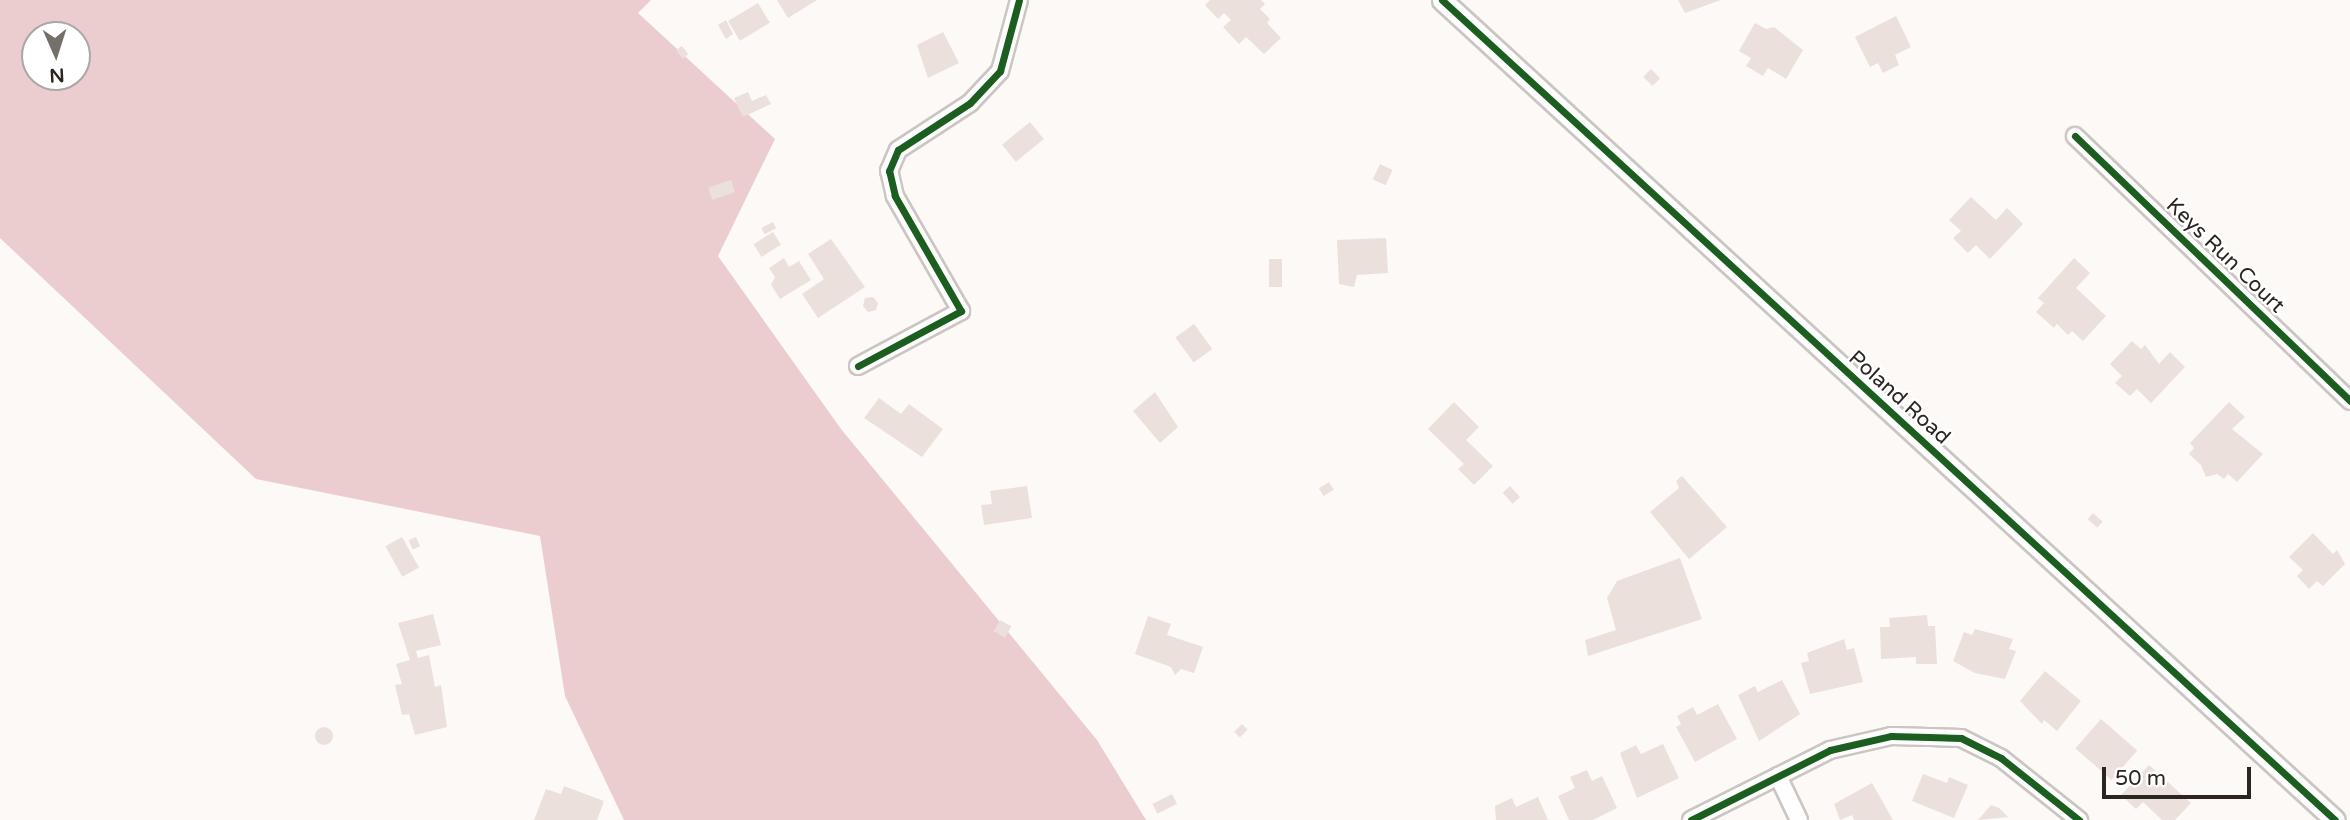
<!DOCTYPE html>
<style>
body{margin:0}
#map{position:relative;width:2350px;height:820px;overflow:hidden;background:#fcf9f7;font-family:"Varela Round",sans-serif}
div>[style]{position:absolute}
.forest>*{inset:0;background:#eccdcf}
.building>*{inset:0;background:#ece0dc;transform-origin:0 0}
.round{border-radius:50%}
.roads{filter:drop-shadow(2px 0 #cbc6c2) drop-shadow(-2px 0 #cbc6c2) drop-shadow(0 2px #cbc6c2) drop-shadow(0 -2px #cbc6c2)}
.minor>*{height:16px;margin:-8px;padding:0 8px;transform-origin:8px;border-radius:8px;background:#fffefe}
.tertiary>*{height:19px;margin:-9.5px;padding:0 9.5px;transform-origin:9.5px;border-radius:9.5px;background:#fffefe}
.cycleway>*{height:7px;margin:-3.5px;padding:0 3.5px;transform-origin:3.5px;border-radius:3.5px;background:#1b5e20}
span{translate:-50% -50%;white-space:nowrap;text-align:center;line-height:1.15;-webkit-text-stroke:5px #fff;paint-order:stroke}
.street-label{font-size:21px;color:#2c241e}
.north{position:absolute;left:21px;top:21px;width:70px;height:70px;box-sizing:border-box;background:#fff;border:2px solid #aba7a5;border-radius:50%;rotate:177deg;font-size:19px;font-weight:700;line-height:28px;text-align:center;color:#2c241e}
.north::after{content:'';display:block;margin:auto;width:24px;height:32px;background:#756f6a;clip-path:polygon(50% 0,100% 100%,50% 72%,0 100%)}
.scale{position:absolute;left:2102px;top:767px;width:149px;height:32px;box-sizing:border-box;border:4px solid #2c241e;border-top:0;padding-left:9px;font-size:21px;line-height:24px;white-space:nowrap;color:#2c241e;-webkit-text-stroke:5px #fff;paint-order:stroke}
</style>
<div id="map">
<div class="forest">
<i style="clip-path:polygon(evenodd,0 0,651px 0,638px 13px,775px 139px,718px 256px,841px 429px,1097px 740px,1146px 820px,624px 820px,565px 696px,540px 536px,256px 479px,0 238px,0 0,35px 35px,77px 35px,77px 77px,35px 77px,35px 35px)"></i>
</div>
<div class="building">
<i style="clip-path:polygon(777px 0,817px 0,788px 18px)"></i>
<i style="clip-path:polygon(1210px 0,1261px 0,1265px 4px,1260px 9px,1270px 19px,1267px 23px,1281px 38px,1264px 54px,1246px 37px,1239px 44px,1223px 27px,1231px 20px,1224px 13px,1218px 19px,1205px 5px)"></i>
<i style="clip-path:polygon(1678px 0,1721px 0,1685px 13px)"></i>
<i style="left:758px;top:3px;width:23px;height:35px;rotate:59deg"></i>
<i style="clip-path:polygon(1896px 16px,1911px 47px,1895px 55px,1899px 65px,1883px 73px,1878px 63px,1870px 67px,1855px 37px)"></i>
<i style="clip-path:polygon(726px 20px,733px 34px,726px 39px,718px 25px)"></i>
<i style="clip-path:polygon(1755px 23px,1766px 29px,1774px 27px,1803px 50px,1786px 79px,1768px 68px,1763px 76px,1746px 66px,1751px 58px,1739px 51px)"></i>
<i style="clip-path:polygon(943px 32px,959px 63px,928px 78px,917px 45px)"></i>
<i style="clip-path:polygon(682px 46px,688px 54px,683px 59px,676px 50px)"></i>
<i style="left:1651px;top:69px;width:13px;height:11px;rotate:45deg"></i>
<i style="clip-path:polygon(748px 92px,752px 101px,766px 95px,771px 104px,743px 117px,734px 98px)"></i>
<i style="left:1030px;top:122px;width:22px;height:36px;rotate:51deg"></i>
<i style="left:1380px;top:164px;width:14px;height:17px;rotate:25deg"></i>
<i style="left:731px;top:180px;width:13px;height:24px;rotate:72deg"></i>
<i style="clip-path:polygon(1971px 197px,1996px 220px,2007px 208px,2023px 224px,1990px 259px,1976px 245px,1968px 253px,1953px 238px,1961px 231px,1949px 220px)"></i>
<i style="left:773px;top:222px;width:7px;height:13px;rotate:63deg"></i>
<i style="left:773px;top:232px;width:15px;height:23px;rotate:58deg"></i>
<i style="clip-path:polygon(1386px 238px,1388px 273px,1357px 275px,1354px 287px,1339px 284px,1337px 240px)"></i>
<i style="clip-path:polygon(831px 239px,865px 287px,818px 318px,802px 294px,824px 279px,808px 254px)"></i>
<i style="clip-path:polygon(784px 258px,789px 267px,799px 261px,811px 280px,780px 299px,771px 285px,775px 277px,769px 268px)"></i>
<i style="clip-path:polygon(2074px 258px,2090px 273px,2076px 288px,2106px 316px,2083px 341px,2072px 331px,2068px 335px,2057px 324px,2054px 328px,2036px 312px,2044px 303px,2038px 298px)"></i>
<i style="left:1269px;top:259px;width:13px;height:28px"></i>
<i style="clip-path:polygon(873px 297px,878px 303px,876px 310px,868px 312px,863px 306px,865px 298px)"></i>
<i style="left:1194px;top:324px;width:31px;height:23px;rotate:54deg"></i>
<i style="clip-path:polygon(2132px 341px,2141px 349px,2145px 345px,2159px 364px,2170px 352px,2185px 367px,2151px 403px,2137px 389px,2130px 396px,2115px 383px,2122px 376px,2110px 364px)"></i>
<i style="clip-path:polygon(1155px 392px,1178px 427px,1160px 443px,1133px 411px)"></i>
<i style="clip-path:polygon(879px 398px,901px 414px,909px 404px,943px 429px,922px 457px,864px 418px)"></i>
<i style="clip-path:polygon(1454px 402px,1479px 427px,1466px 440px,1493px 466px,1474px 485px,1458px 469px,1464px 464px,1428px 429px)"></i>
<i style="clip-path:polygon(2229px 402px,2245px 417px,2232px 429px,2263px 454px,2237px 482px,2228px 474px,2224px 479px,2217px 474px,2206px 477px,2201px 465px,2189px 454px,2194px 448px,2190px 443px)"></i>
<i style="clip-path:polygon(1682px 476px,1727px 527px,1689px 559px,1650px 512px,1679px 488px,1676px 481px)"></i>
<i style="left:1329px;top:482px;width:9px;height:12px;rotate:58deg"></i>
<i style="clip-path:polygon(1027px 486px,1032px 518px,984px 525px,981px 505px,992px 504px,990px 491px)"></i>
<i style="left:1510px;top:486px;width:15px;height:10px;rotate:48deg"></i>
<i style="left:2093px;top:513px;width:13px;height:8px;rotate:42deg"></i>
<i style="clip-path:polygon(2313px 533px,2333px 554px,2337px 550px,2345px 564px,2323px 586px,2317px 581px,2309px 589px,2297px 576px,2303px 570px,2289px 557px)"></i>
<i style="left:402px;top:537px;width:35px;height:19px;rotate:61deg"></i>
<i style="left:416px;top:537px;width:10px;height:8px;rotate:66deg"></i>
<i style="clip-path:polygon(1680px 558px,1702px 619px,1588px 656px,1585px 640px,1616px 630px,1607px 598px,1617px 581px)"></i>
<i style="clip-path:polygon(433px 614px,441px 645px,416px 651px,418px 658px,429px 655px,435px 687px,441px 685px,447px 727px,415px 735px,409px 714px,402px 715px,395px 685px,402px 684px,396px 664px,410px 660px,398px 623px)"></i>
<i style="clip-path:polygon(1927px 615px,1928px 626px,1935px 626px,1937px 664px,1916px 664px,1916px 657px,1881px 659px,1880px 627px,1890px 627px,1889px 618px)"></i>
<i style="clip-path:polygon(1148px 616px,1171px 624px,1167px 635px,1203px 647px,1194px 673px,1181px 669px,1175px 675px,1171px 667px,1135px 654px)"></i>
<i style="left:1000px;top:620px;width:13px;height:13px;rotate:29deg"></i>
<i style="clip-path:polygon(1975px 629px,2013px 639px,2009px 649px,2016px 651px,2005px 679px,1975px 673px,1953px 661px,1964px 632px,1972px 635px)"></i>
<i style="clip-path:polygon(1844px 639px,1847px 650px,1854px 648px,1863px 682px,1810px 694px,1801px 663px,1809px 661px,1807px 653px)"></i>
<i style="clip-path:polygon(2045px 671px,2081px 701px,2057px 731px,2044px 720px,2042px 724px,2020px 701px)"></i>
<i style="clip-path:polygon(1782px 680px,1800px 714px,1759px 741px,1738px 695px,1755px 686px,1758px 692px)"></i>
<i style="clip-path:polygon(1718px 704px,1737px 739px,1695px 762px,1676px 727px,1681px 724px,1677px 716px,1693px 707px,1697px 715px)"></i>
<i style="left:2101px;top:719px;width:48px;height:39px;rotate:41deg"></i>
<i style="left:1242px;top:724px;width:8px;height:11px;rotate:45deg"></i>
<i class="round" style="left:315px;top:727px;width:18px;height:18px"></i>
<i style="clip-path:polygon(1663px 744px,1679px 778px,1637px 798px,1620px 753px,1636px 745px,1641px 754px)"></i>
<i style="clip-path:polygon(2149px 765px,2191px 803px,2175px 820px,2162px 820px,2143px 802px,2136px 809px,2121px 795px)"></i>
<i style="clip-path:polygon(1587px 770px,1592px 781px,1602px 776px,1617px 808px,1593px 820px,1569px 820px,1558px 796px,1575px 788px,1570px 777px)"></i>
<i style="clip-path:polygon(1923px 774px,1947px 783px,1949px 777px,1968px 785px,1954px 818px,1912px 801px)"></i>
<i style="clip-path:polygon(1872px 783px,1893px 820px,1854px 820px,1852px 815px,1840px 820px,1834px 804px)"></i>
<i style="clip-path:polygon(564px 786px,604px 801px,597px 820px,534px 820px,546px 789px,561px 794px)"></i>
<i style="left:1172px;top:794px;width:11px;height:22px;rotate:63deg"></i>
<i style="clip-path:polygon(1538px 797px,1548px 820px,1496px 820px,1495px 806px,1512px 798px,1516px 807px)"></i>
<i style="clip-path:polygon(1991px 805px,1999px 808px,2008px 817px,1978px 820px)"></i>
</div>
<div class="roads">
<div class="minor">
<i style="left:2075px;top:136px;width:382px;rotate:43.9deg"></i>
<i style="left:858px;top:366px;width:117px;rotate:-28.1deg"></i>
<i style="left:961px;top:311px;width:133px;rotate:-119.9deg"></i>
<i style="left:895px;top:196px;width:26px;rotate:-103deg"></i>
<i style="left:889px;top:171px;width:23px;rotate:-67deg"></i>
<i style="left:898px;top:150px;width:86px;rotate:-33.1deg"></i>
<i style="left:970px;top:103px;width:44px;rotate:-46.8deg"></i>
<i style="left:1000px;top:71px;width:73px;rotate:-75deg"></i>
<i style="left:1778px;top:776px;width:49px;rotate:64.5deg"></i>
<i style="left:1691px;top:820px;width:156px;rotate:-26.7deg"></i>
<i style="left:1830px;top:750px;width:63px;rotate:-12.9deg"></i>
<i style="left:1891px;top:736px;width:70px;rotate:1.6deg"></i>
<i style="left:1961px;top:738px;width:45px;rotate:26.6deg"></i>
<i style="left:2001px;top:758px;width:100px;rotate:38.5deg"></i>
</div>
<div class="tertiary">
<i style="left:1442px;top:0;width:1212px;rotate:42.56deg"></i>
</div>
</div>
<div class="cycleway">
<i style="left:1442px;top:0;width:1212px;rotate:42.56deg"></i>
<i style="left:2075px;top:136px;width:382px;rotate:43.9deg"></i>
<i style="left:858px;top:366px;width:117px;rotate:-28.1deg"></i>
<i style="left:961px;top:311px;width:133px;rotate:-119.9deg"></i>
<i style="left:895px;top:196px;width:26px;rotate:-103deg"></i>
<i style="left:889px;top:171px;width:23px;rotate:-67deg"></i>
<i style="left:898px;top:150px;width:86px;rotate:-33.1deg"></i>
<i style="left:970px;top:103px;width:44px;rotate:-46.8deg"></i>
<i style="left:1000px;top:71px;width:73px;rotate:-75deg"></i>
<i style="left:1691px;top:820px;width:156px;rotate:-26.7deg"></i>
<i style="left:1830px;top:750px;width:63px;rotate:-12.9deg"></i>
<i style="left:1891px;top:736px;width:70px;rotate:1.6deg"></i>
<i style="left:1961px;top:738px;width:45px;rotate:26.6deg"></i>
<i style="left:2001px;top:758px;width:100px;rotate:38.5deg"></i>
</div>
<div class="street-label">
<span style="left:2225px;top:256px;rotate:44deg">Keys Run Court</span>
<span style="left:1899px;top:398px;rotate:42deg">Poland Road</span>
</div>
<div class="north">N</div>
<div class="scale">50 m</div>
</div>
